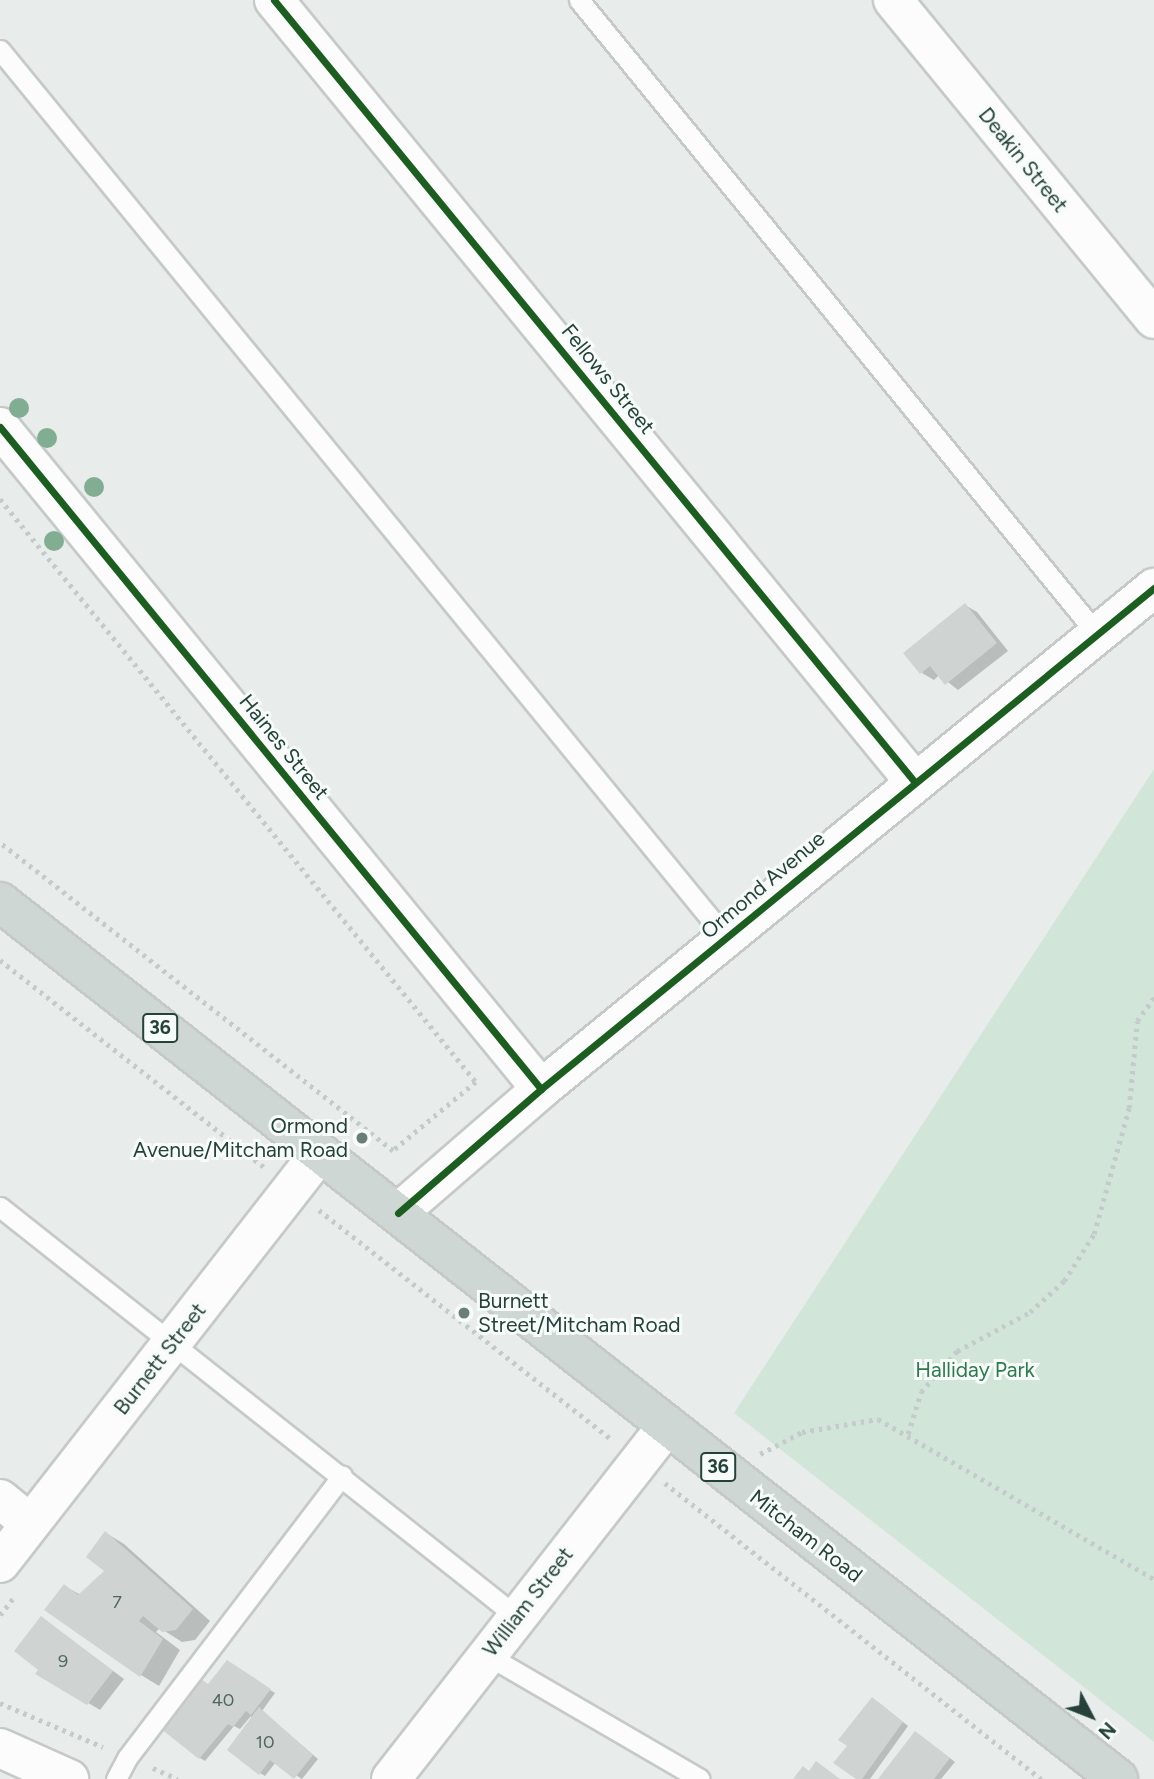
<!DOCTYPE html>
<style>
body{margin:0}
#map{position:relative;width:1154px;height:1779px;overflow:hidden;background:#e8edeb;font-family:Figtree,sans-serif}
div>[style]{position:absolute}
.green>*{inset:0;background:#d1e6d8}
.shadow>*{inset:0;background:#0003}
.building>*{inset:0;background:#cfd4d2}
.path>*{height:4.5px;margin-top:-2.25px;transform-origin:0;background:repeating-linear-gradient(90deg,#c3ccca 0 3.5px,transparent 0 8.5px)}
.roads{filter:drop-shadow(2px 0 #c5cac8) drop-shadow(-2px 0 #c5cac8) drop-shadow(0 2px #c5cac8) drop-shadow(0 -2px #c5cac8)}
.service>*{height:19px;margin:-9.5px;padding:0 9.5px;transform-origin:9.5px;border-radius:9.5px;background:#fcfcfc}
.minor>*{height:38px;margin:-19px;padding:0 19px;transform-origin:19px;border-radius:19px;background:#fcfcfc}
.primary>*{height:38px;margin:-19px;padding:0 19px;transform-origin:19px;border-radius:19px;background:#cfd7d5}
.cycleway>*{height:7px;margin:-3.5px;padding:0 3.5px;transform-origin:3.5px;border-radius:3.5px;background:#1b5e20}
.trees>*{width:20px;height:20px;margin:-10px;border-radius:50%;background:#81ae93}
.dots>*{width:19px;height:19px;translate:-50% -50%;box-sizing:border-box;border:4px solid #f7fbf9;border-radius:50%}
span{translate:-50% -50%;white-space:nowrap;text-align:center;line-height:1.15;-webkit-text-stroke:6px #f7fbf9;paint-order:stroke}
.number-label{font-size:18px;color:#506761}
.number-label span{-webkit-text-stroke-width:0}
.shield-label span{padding:2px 5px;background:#f7fbf9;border:2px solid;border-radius:5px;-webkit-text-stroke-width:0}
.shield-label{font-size:19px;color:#24423a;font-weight:700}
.street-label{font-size:21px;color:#24423a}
.poi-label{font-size:21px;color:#24423a}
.right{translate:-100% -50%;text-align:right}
.left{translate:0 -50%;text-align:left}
.park-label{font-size:21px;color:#2d7a4b}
.north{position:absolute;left:1056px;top:1681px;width:70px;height:70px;-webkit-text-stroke:5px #f7fbf9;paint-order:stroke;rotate:132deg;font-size:19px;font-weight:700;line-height:28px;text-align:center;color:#24423a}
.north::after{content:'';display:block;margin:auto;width:24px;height:32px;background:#24423a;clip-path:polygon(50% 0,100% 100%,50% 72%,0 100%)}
</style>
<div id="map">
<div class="green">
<i style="clip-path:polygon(1154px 769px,1154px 1742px,734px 1413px)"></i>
</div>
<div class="shadow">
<i style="clip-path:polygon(965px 605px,977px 612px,1008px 651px,958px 690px,939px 675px,934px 680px,922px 673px)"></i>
<i style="clip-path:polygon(106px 1533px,124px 1544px,210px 1621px,195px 1640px,182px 1642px,160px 1628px,156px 1632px,180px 1650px,159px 1686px,141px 1675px,64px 1586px,81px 1595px,106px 1571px)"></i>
<i style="clip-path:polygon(42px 1618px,124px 1679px,100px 1710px,38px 1673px)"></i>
<i style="clip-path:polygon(227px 1663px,275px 1693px,262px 1711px,318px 1759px,302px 1779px,276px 1762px,265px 1776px,260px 1773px,251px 1716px,240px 1729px,234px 1726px,205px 1761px,200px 1758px,208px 1686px)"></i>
<i style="clip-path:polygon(878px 1702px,908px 1726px,870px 1779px,859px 1779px)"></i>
<i style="clip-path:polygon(921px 1736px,955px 1762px,941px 1779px,881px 1779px)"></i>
</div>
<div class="building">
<i style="clip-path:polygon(965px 603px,997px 643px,945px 685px,930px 666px,920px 674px,903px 653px)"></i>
<i style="clip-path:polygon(105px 1531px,193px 1609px,176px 1630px,162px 1632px,143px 1616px,139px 1621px,163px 1639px,140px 1677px,44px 1610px,64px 1584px,78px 1595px,104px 1571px,86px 1557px)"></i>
<i style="clip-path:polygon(41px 1616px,113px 1671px,87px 1705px,35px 1674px,38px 1670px,14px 1651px)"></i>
<i style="clip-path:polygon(227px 1660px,271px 1689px,251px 1715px,246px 1711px,233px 1727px,228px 1724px,199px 1759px,161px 1729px,201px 1679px,208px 1684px)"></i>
<i style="clip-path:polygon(872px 1697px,903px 1722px,862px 1779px,856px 1779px,833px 1763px,847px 1746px,838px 1740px)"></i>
<i style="clip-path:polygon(259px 1707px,313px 1755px,294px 1779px,270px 1760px,259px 1775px,227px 1750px)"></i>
<i style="clip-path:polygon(915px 1731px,950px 1758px,934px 1779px,878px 1779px)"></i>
<i style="clip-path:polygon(816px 1761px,840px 1779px,793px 1779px,803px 1766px,809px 1771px)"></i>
</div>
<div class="path">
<i style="left:0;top:499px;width:753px;rotate:50.77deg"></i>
<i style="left:476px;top:1082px;width:108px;rotate:140.3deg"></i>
<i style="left:393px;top:1151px;width:499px;rotate:-141.9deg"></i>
<i style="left:0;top:960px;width:337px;rotate:38.1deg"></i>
<i style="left:319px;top:1210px;width:372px;rotate:38.1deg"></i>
<i style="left:908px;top:1434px;width:44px;rotate:-72.8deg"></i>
<i style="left:921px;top:1392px;width:55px;rotate:-48.7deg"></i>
<i style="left:957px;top:1351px;width:83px;rotate:-28.1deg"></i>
<i style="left:1030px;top:1312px;width:46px;rotate:-42.4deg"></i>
<i style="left:1064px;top:1281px;width:56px;rotate:-57.4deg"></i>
<i style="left:1094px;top:1234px;width:131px;rotate:-74.5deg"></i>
<i style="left:1129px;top:1108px;width:87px;rotate:-84.7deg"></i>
<i style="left:1137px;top:1021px;width:29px;rotate:-54deg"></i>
<i style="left:760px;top:1454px;width:47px;rotate:-27.6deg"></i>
<i style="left:802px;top:1432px;width:77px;rotate:-9.7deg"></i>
<i style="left:878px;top:1419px;width:319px;rotate:30.1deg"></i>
<i style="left:665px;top:1483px;width:479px;rotate:38.2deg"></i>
<i style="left:0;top:1615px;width:24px;rotate:-52deg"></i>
<i style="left:0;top:1703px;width:112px;rotate:23.1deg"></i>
<i style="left:153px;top:1768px;width:27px;rotate:24deg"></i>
</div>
<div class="roads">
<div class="service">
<i style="left:579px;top:0;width:819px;rotate:50.75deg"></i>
<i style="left:0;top:50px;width:1148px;rotate:50.72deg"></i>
<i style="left:0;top:1207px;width:658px;rotate:38.4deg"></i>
<i style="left:487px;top:1655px;width:246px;rotate:30.2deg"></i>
<i style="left:116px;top:1779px;width:24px;rotate:-62deg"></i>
<i style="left:127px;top:1758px;width:355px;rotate:-52.7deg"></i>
</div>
<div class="minor">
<i style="left:274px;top:0;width:1010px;rotate:50.67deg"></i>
<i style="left:893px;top:0;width:412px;rotate:50.7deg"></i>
<i style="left:0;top:427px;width:855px;rotate:50.74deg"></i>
<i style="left:398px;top:1213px;width:189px;rotate:-40.9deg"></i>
<i style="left:541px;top:1089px;width:792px;rotate:-39.26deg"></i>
<i style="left:0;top:1499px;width:38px;rotate:39deg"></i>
<i style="left:0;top:1563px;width:519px;rotate:-52.05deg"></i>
<i style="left:0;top:1748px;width:76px;rotate:24.2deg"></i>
<i style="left:391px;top:1779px;width:447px;rotate:-52deg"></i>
</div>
<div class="primary">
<i style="left:0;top:902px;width:1421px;rotate:38.11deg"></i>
</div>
</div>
<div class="cycleway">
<i style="left:274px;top:0;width:1010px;rotate:50.67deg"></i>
<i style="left:0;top:427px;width:855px;rotate:50.74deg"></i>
<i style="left:398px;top:1213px;width:189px;rotate:-40.9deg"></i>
<i style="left:541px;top:1089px;width:792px;rotate:-39.26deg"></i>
</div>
<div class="trees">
<i style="left:19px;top:408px"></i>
<i style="left:47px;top:438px"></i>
<i style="left:94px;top:487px"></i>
<i style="left:54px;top:541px"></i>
</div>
<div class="dots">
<i style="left:362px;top:1138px;background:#697e78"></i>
<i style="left:464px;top:1313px;background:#697e78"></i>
</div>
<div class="number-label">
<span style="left:117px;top:1602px">7</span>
<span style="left:63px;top:1661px">9</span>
<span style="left:223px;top:1700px">40</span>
<span style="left:265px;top:1742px">10</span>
</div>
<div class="shield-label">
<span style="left:160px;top:1028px">36</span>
<span style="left:718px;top:1467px">36</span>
</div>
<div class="street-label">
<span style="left:1023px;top:160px;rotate:51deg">Deakin Street</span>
<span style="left:608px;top:379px;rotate:51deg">Fellows Street</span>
<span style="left:284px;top:747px;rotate:51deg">Haines Street</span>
<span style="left:763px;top:885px;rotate:-40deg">Ormond Avenue</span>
<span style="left:160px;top:1359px;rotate:-52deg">Burnett Street</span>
<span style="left:806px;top:1536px;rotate:38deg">Mitcham Road</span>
<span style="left:528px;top:1602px;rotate:-52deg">William Street</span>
</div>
<div class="poi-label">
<span class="right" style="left:348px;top:1138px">Ormond<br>Avenue/Mitcham Road</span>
<span class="left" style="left:478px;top:1313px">Burnett<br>Street/Mitcham Road</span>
</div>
<div class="park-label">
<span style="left:975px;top:1370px">Halliday Park</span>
</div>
<div class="north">N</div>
</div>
